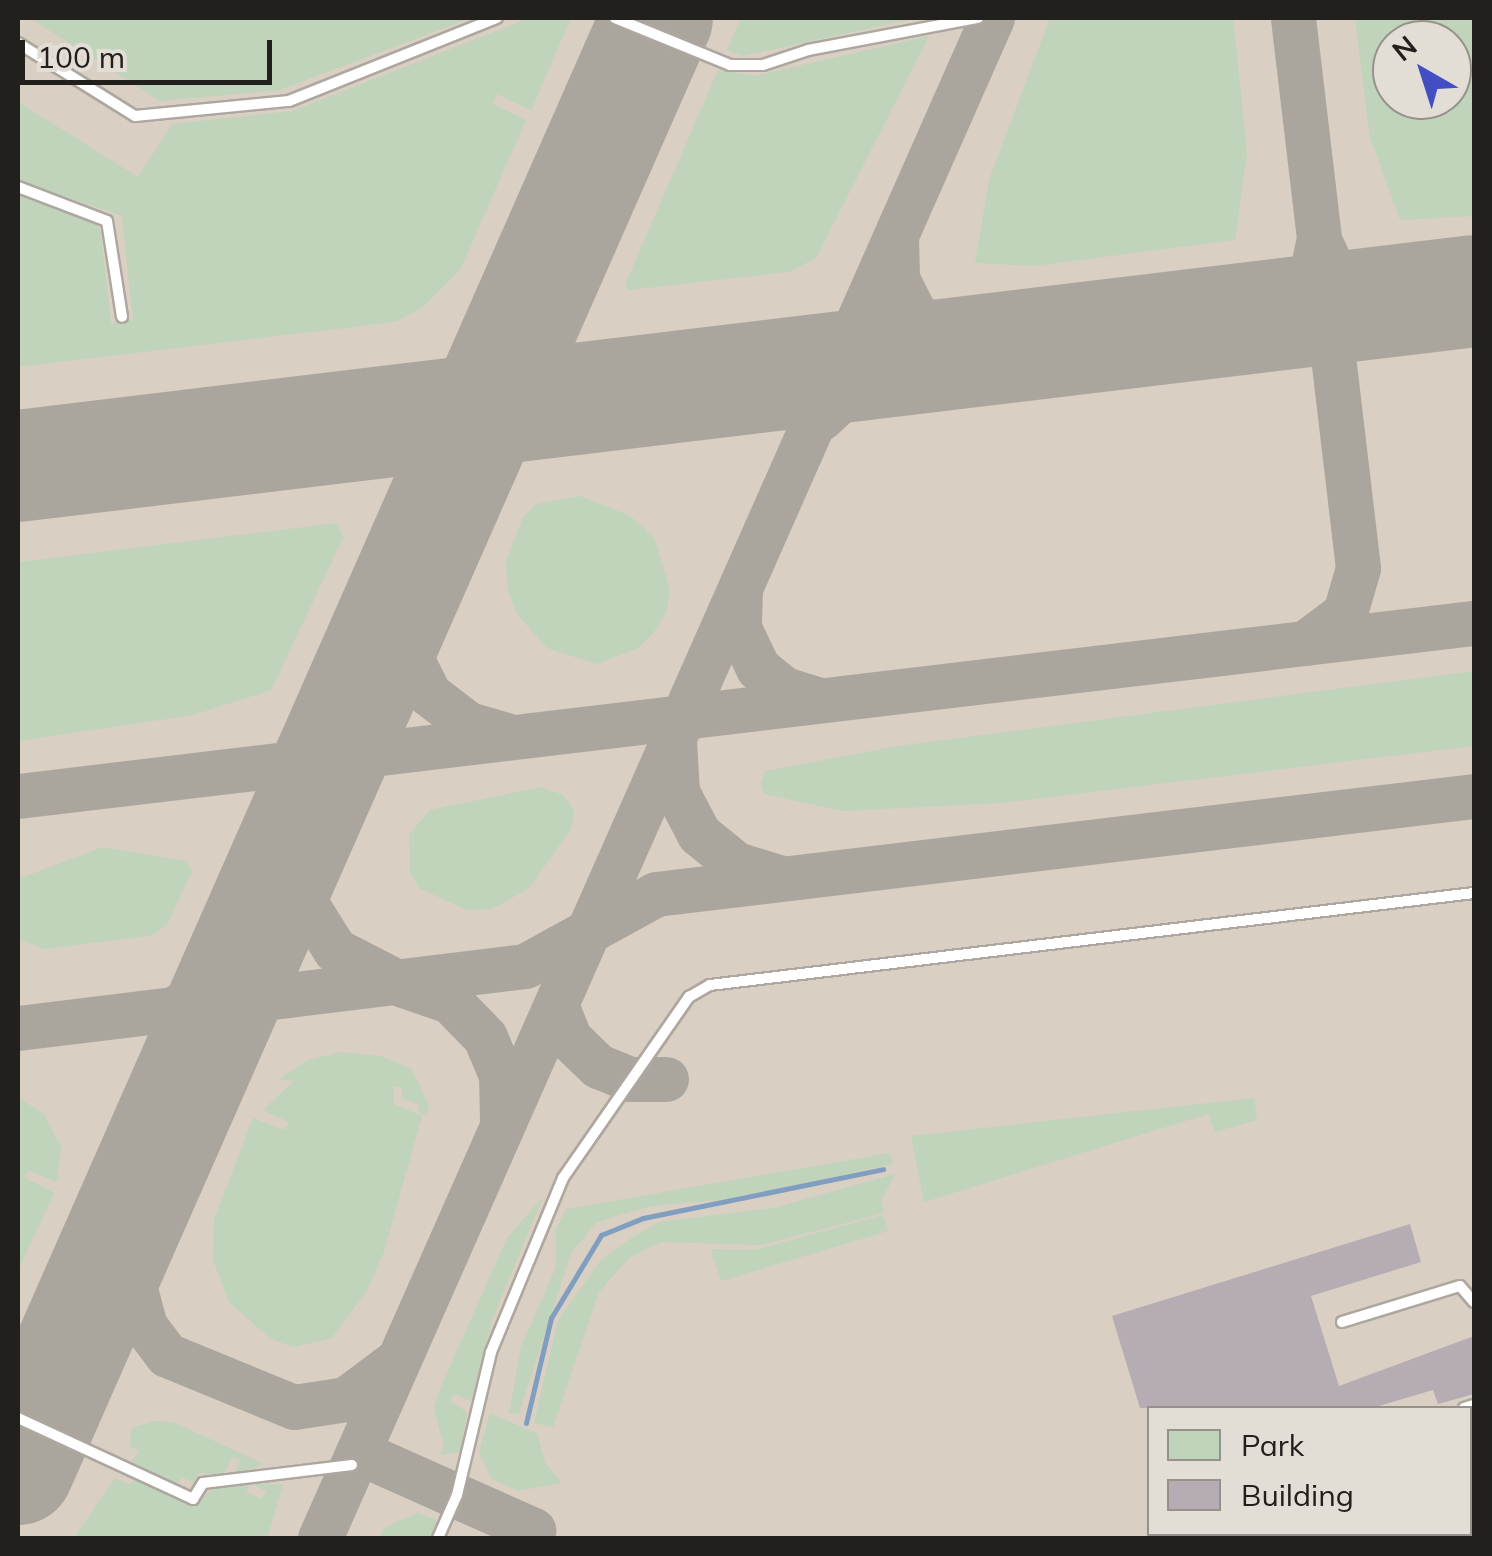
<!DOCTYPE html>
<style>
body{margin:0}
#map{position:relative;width:1492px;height:1556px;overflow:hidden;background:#e3ded5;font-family:Mulish,sans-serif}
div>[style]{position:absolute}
.built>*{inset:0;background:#d9cfc2}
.green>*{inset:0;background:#bfd4ba}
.stream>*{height:5px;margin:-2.5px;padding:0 2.5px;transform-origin:2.5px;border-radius:2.5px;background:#809ec0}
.taxiway>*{height:45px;margin:-22.5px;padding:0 22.5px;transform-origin:22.5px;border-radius:22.5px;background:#aaa69e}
.runway>*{height:112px;margin:-56px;padding:0 56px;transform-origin:56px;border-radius:56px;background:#aaa69e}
.building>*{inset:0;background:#b5adb3}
.roads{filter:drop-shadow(2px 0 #ada79f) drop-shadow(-2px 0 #ada79f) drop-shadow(0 2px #ada79f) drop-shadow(0 -2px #ada79f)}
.lane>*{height:10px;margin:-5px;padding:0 5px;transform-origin:5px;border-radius:5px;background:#fff}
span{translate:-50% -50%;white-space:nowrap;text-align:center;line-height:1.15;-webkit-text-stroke:8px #e3ded5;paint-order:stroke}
.frame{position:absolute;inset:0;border:20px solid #22201d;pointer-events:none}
.legend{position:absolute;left:1147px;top:1406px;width:325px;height:130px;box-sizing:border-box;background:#e3ded5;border:2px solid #96928b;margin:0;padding:12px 18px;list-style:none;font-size:30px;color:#22201d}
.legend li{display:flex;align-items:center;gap:20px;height:50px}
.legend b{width:50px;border:2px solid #96928b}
.north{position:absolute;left:1372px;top:20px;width:100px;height:100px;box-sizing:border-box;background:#e3ded5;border:2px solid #96928b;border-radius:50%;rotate:321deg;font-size:28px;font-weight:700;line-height:40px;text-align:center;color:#22201d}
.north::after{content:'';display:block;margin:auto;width:35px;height:45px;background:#444ec3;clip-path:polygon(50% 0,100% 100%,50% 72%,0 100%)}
.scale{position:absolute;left:20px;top:40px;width:252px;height:45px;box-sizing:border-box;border:5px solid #22201d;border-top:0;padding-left:12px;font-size:30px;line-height:35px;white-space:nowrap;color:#22201d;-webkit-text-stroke:8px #e3ded5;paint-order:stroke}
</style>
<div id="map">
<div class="built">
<i style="clip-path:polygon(evenodd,18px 18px,1474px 18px,1474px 1538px,18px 1538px,18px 18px,1392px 40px,1452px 40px,1452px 100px,1392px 100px,1392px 40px,18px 18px,1150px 1408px,1470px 1408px,1470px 1534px,1150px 1534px,1150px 1408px)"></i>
</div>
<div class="green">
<i style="clip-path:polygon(30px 18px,471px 18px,279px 90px,160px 101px)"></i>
<i style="clip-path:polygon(530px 18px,571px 18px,531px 110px,497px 94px,493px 104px,526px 120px,460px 270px,423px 307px,397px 321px,361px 326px,18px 367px,18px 192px,94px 220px,101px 233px,111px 324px,133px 320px,122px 216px,18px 180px,18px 102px,138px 177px,172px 124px,292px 111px)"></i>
<i style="clip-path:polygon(741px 18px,916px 18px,742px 56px,727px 50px)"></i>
<i style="clip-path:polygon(1050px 18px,1233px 18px,1247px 153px,1235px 240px,1033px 266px,975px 263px,989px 180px)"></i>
<i style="clip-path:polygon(evenodd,1355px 18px,1474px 18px,1474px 216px,1400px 220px,1370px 137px,1355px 18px,1392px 40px,1452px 40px,1452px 100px,1392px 100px,1392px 40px)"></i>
<i style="clip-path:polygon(929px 36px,816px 258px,789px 272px,629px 290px,625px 285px,718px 70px,754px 76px)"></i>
<i style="clip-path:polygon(580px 496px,630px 516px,654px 537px,670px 590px,666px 613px,653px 633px,638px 648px,597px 664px,547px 648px,517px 614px,508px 590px,506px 562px,523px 517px,537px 504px)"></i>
<i style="clip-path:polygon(337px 523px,343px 538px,271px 690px,193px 715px,18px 741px,18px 562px)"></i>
<i style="clip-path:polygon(1474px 671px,1474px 746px,1001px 803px,843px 811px,764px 794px,761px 783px,765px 771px,898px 746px)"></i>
<i style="clip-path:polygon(541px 787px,563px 795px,574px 810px,571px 829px,529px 888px,492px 909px,467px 910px,419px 888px,410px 872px,409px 835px,430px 810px)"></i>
<i style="clip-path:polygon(103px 847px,186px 861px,192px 871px,167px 925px,150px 936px,44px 949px,18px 939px,18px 879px)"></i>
<i style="clip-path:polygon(341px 1052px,381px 1056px,412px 1069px,429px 1106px,426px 1115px,418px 1112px,419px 1104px,403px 1099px,401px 1086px,393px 1087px,394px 1104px,422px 1116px,384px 1252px,366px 1292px,332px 1338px,294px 1347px,271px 1339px,229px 1302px,213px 1260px,214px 1220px,253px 1118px,284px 1130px,289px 1122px,263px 1110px,294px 1081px,279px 1079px,308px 1060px)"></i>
<i style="clip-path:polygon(18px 1098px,44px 1114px,61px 1148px,57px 1182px,28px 1170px,24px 1177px,54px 1193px,18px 1271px)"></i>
<i style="clip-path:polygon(1254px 1098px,1257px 1120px,1215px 1132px,1208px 1114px,924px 1202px,911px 1136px)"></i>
<i style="clip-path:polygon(890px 1153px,893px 1164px,730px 1199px,651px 1206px,597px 1222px,571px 1253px,519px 1413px,509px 1414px,521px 1347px,556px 1267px,556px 1229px,566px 1209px)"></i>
<i style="clip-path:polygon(895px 1174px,881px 1201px,884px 1213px,761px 1245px,661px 1242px,629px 1258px,599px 1292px,553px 1427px,534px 1423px,558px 1320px,601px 1260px,630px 1239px,658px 1222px,773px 1208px)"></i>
<i style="clip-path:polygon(543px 1197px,492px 1320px,471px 1401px,454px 1394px,450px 1401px,467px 1412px,460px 1452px,438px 1455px,444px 1447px,434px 1410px,439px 1391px,507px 1238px)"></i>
<i style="clip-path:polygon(883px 1215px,888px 1231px,721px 1281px,711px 1249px,755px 1250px)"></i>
<i style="clip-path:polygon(490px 1414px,537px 1433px,545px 1463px,562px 1483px,517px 1491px,492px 1479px,479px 1452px)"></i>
<i style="clip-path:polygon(154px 1421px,173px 1422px,264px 1464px,234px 1475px,240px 1461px,232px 1457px,223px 1476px,199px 1473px,194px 1483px,182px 1477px,177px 1485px,130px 1465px,139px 1450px,129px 1446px,132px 1428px)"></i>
<i style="clip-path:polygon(115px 1478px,130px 1485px,135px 1478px,194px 1506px,216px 1486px,250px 1483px,246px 1492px,262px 1499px,266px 1491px,253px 1484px,283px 1485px,267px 1538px,74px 1538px)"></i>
<i style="clip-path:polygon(418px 1513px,436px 1520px,430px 1538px,378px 1538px,387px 1526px)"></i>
</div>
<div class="stream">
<i style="left:526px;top:1423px;width:108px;rotate:-76.6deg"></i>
<i style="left:551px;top:1318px;width:97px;rotate:-58.9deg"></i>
<i style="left:601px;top:1235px;width:45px;rotate:-22deg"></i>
<i style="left:643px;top:1218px;width:245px;rotate:-11.5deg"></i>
</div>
<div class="taxiway">
<i style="left:1293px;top:18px;width:554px;rotate:83.26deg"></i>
<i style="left:1358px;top:568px;width:47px;rotate:106.1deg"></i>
<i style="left:1345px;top:613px;width:50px;rotate:143.1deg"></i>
<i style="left:896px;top:237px;width:42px;rotate:88.6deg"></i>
<i style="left:897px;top:279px;width:39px;rotate:63deg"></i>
<i style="left:915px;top:314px;width:47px;rotate:34.7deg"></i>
<i style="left:954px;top:341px;width:48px;rotate:9.7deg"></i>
<i style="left:1319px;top:240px;width:29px;rotate:65deg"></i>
<i style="left:1331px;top:266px;width:25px;rotate:43deg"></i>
<i style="left:1349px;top:283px;width:54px;rotate:19.4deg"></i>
<i style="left:1243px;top:320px;width:59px;rotate:-26.1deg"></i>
<i style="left:1296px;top:294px;width:28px;rotate:-55deg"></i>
<i style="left:1312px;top:271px;width:29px;rotate:-78deg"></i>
<i style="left:821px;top:418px;width:52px;rotate:-42.6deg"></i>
<i style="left:859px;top:383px;width:56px;rotate:-24.3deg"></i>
<i style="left:403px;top:591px;width:59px;rotate:86.1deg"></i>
<i style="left:407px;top:650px;width:49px;rotate:63.4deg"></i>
<i style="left:429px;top:694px;width:49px;rotate:37.6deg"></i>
<i style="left:468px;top:724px;width:40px;rotate:16deg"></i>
<i style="left:740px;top:591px;width:37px;rotate:92deg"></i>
<i style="left:739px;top:628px;width:44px;rotate:64.6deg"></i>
<i style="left:758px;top:668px;width:33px;rotate:39deg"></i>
<i style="left:784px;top:689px;width:34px;rotate:17deg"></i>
<i style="left:674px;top:742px;width:50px;rotate:86.6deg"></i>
<i style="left:677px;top:792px;width:47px;rotate:62.4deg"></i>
<i style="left:699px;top:834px;width:48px;rotate:39deg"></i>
<i style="left:736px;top:864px;width:44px;rotate:17.2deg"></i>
<i style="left:329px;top:759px;width:90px;rotate:109.4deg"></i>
<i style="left:299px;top:844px;width:55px;rotate:85.8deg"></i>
<i style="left:303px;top:899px;width:60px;rotate:57.9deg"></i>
<i style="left:335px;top:950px;width:70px;rotate:27.3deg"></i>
<i style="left:290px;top:762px;width:42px;rotate:-30.3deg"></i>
<i style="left:326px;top:741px;width:55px;rotate:-55.4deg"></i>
<i style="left:18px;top:796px;width:1466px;rotate:-6.78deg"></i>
<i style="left:400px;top:984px;width:53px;rotate:18.8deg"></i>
<i style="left:450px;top:1001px;width:50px;rotate:45.8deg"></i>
<i style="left:485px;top:1037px;width:41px;rotate:67.2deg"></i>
<i style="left:501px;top:1075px;width:45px;rotate:88.7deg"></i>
<i style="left:180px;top:1005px;width:57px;rotate:-35.1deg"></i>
<i style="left:227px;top:972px;width:47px;rotate:-55.3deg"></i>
<i style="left:556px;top:1005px;width:37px;rotate:68deg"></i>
<i style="left:570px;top:1039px;width:39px;rotate:44deg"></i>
<i style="left:598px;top:1066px;width:35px;rotate:22deg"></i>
<i style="left:631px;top:1079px;width:35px"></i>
<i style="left:18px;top:1028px;width:511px;rotate:-6.97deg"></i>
<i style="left:525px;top:966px;width:149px;rotate:-28.8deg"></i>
<i style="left:656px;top:894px;width:824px;rotate:-6.83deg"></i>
<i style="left:198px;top:1060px;width:43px;rotate:-52.6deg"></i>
<i style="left:224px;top:1026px;width:45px;rotate:-34deg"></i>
<i style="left:142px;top:1188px;width:42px;rotate:102.4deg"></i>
<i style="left:133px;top:1229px;width:60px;rotate:88.1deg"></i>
<i style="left:135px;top:1289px;width:38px;rotate:75deg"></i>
<i style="left:145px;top:1326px;width:36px;rotate:53deg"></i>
<i style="left:167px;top:1355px;width:137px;rotate:22.3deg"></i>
<i style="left:294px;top:1407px;width:53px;rotate:-8.7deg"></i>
<i style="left:346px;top:1399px;width:60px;rotate:-36.9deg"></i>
<i style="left:358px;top:1452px;width:192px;rotate:24deg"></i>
<i style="left:320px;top:1538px;width:1662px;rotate:-66.15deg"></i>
</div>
<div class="runway">
<i style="left:18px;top:466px;width:1466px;rotate:-6.85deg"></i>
<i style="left:18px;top:1469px;width:1585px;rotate:-66.23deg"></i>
</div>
<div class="building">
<i style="clip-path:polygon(1410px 1224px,1421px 1262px,1311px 1296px,1339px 1386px,1474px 1336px,1474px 1394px,1438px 1404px,1433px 1390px,1372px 1408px,1140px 1408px,1112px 1316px)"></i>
</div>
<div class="roads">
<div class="lane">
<i style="left:615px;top:18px;width:124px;rotate:22.2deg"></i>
<i style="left:730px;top:65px;width:33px"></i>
<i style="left:763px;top:65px;width:47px;rotate:-18.4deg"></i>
<i style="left:808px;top:50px;width:173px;rotate:-10.7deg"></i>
<i style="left:18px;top:43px;width:138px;rotate:32deg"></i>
<i style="left:135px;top:116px;width:155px;rotate:-5.6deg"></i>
<i style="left:289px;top:101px;width:224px;rotate:-21.8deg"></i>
<i style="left:18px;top:187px;width:95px;rotate:20.9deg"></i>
<i style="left:107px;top:221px;width:97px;rotate:81.1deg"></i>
<i style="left:1342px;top:1322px;width:123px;rotate:-17deg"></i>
<i style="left:1460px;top:1286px;width:21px;rotate:49deg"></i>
<i style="left:1464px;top:1408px;width:10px;rotate:-17deg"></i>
<i style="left:18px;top:1418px;width:193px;rotate:24.8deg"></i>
<i style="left:193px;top:1499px;width:19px;rotate:-58deg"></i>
<i style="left:203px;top:1483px;width:150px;rotate:-6.9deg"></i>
<i style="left:1198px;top:1534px;width:4px;rotate:63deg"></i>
<i style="left:1363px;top:1534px;width:4px;rotate:63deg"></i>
<i style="left:438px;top:1538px;width:47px;rotate:-66.2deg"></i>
<i style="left:457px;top:1495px;width:147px;rotate:-76.6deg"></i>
<i style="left:491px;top:1352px;width:188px;rotate:-67.5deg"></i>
<i style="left:563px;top:1178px;width:221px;rotate:-55.2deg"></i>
<i style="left:689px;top:997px;width:24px;rotate:-30deg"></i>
<i style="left:710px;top:985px;width:770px;rotate:-6.87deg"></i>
</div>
</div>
<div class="frame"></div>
<ul class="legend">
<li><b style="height:28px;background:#bfd4ba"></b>Park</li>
<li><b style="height:28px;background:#b5adb3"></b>Building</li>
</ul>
<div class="north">N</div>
<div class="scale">100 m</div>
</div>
